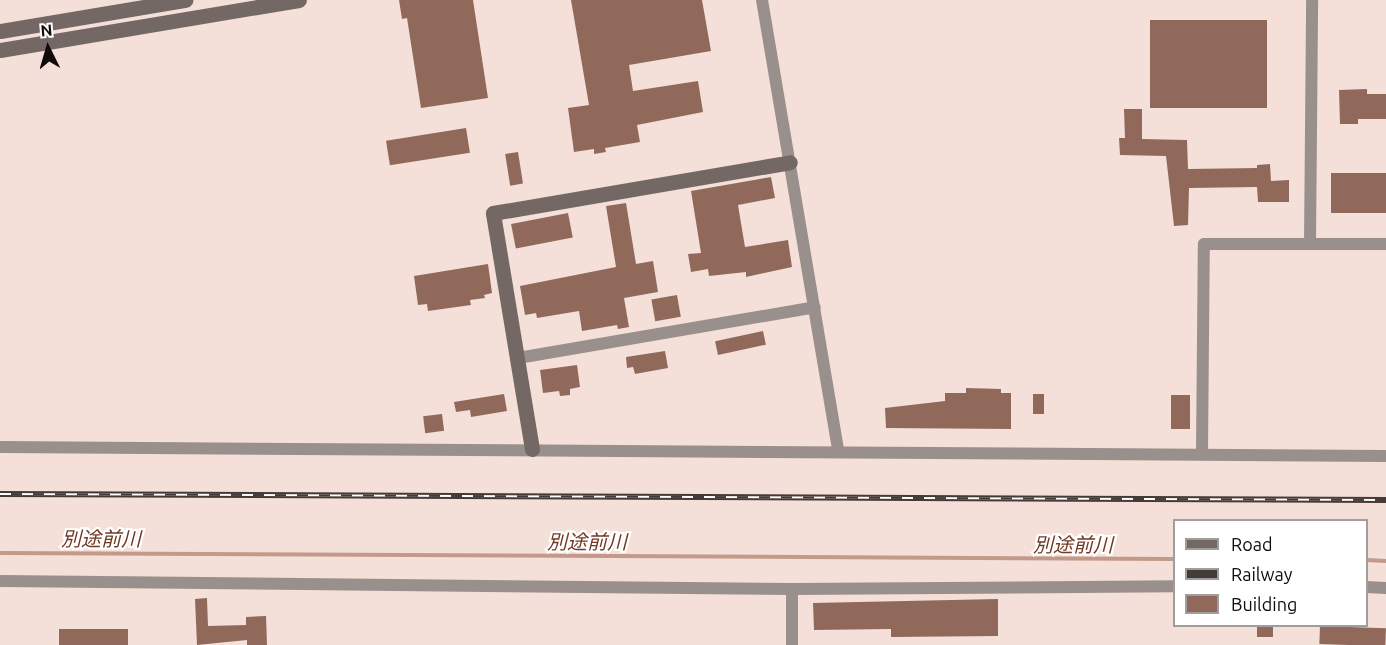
<!DOCTYPE html>
<meta charset="utf-8">
<style>
body{margin:0}
#map{position:relative;width:1386px;height:645px;overflow:hidden;background:#f4e0d8;font-family:Ubuntu,"Noto Sans JP",sans-serif}
div>[style]{position:absolute}
.stream>*{height:4px;margin:-2px;padding:0 2px;transform-origin:2px;border-radius:2px;background:#c49989}
.building>*{inset:0;background:#91695a;transform-origin:0 0}
.street>*{height:12px;margin:-6px;padding:0 6px;transform-origin:6px;border-radius:6px;background:#99908d}
.secondary>*{height:15px;margin:-7.5px;padding:0 7.5px;transform-origin:7.5px;border-radius:7.5px;background:#746864}
.rail>*{height:6px;margin-top:-3px;transform-origin:0;background:repeating-linear-gradient(90deg,#fff 0 11px,#443b38 0 22px);box-sizing:border-box;border-block:2px solid #443b38}
span{translate:-50% -50%;white-space:nowrap;text-align:center;line-height:1.15;-webkit-text-stroke:4.5px #fff;paint-order:stroke}
.water-label{font-size:20px;color:#723924;font-style:italic}
.legend{position:absolute;left:1173px;top:519px;width:195px;height:108px;box-sizing:border-box;background:#fff;border:2px solid #a09d9d;margin:0;padding:8px 10px;list-style:none;font-size:18px;color:#110b09}
.legend li{display:flex;align-items:center;gap:12px;height:30px}
.legend b{width:30px;border:2px solid #a09d9d}
.north{position:absolute;left:18px;top:18px;width:60px;height:60px;-webkit-text-stroke:4px #fff;paint-order:stroke;rotate:355deg;font-size:16px;font-weight:700;line-height:24px;text-align:center;color:#110b09}
.north::after{content:'';display:block;margin:auto;width:21px;height:27px;background:#110b09;clip-path:polygon(50% 0,100% 100%,50% 72%,0 100%)}
</style>
<div id="map">
<div class="stream">
<i style="left:0;top:553px;width:1174px;rotate:0.29deg"></i>
<i style="left:1366px;top:560px;width:20px;rotate:3deg"></i>
</div>
<div class="building">
<i style="clip-path:polygon(399px 0,473px 0,488px 98px,421px 108px,407px 18px,402px 19px)"></i>
<i style="clip-path:polygon(571px 0,702px 0,711px 51px,629px 65px,633px 91px,698px 81px,703px 112px,637px 125px,640px 142px,605px 148px,606px 152px,594px 154px,594px 149px,574px 152px,568px 108px,589px 105px)"></i>
<i style="left:1150px;top:20px;width:117px;height:88px"></i>
<i style="clip-path:polygon(1367px 89px,1367px 94px,1386px 94px,1386px 119px,1358px 119px,1358px 124px,1340px 124px,1339px 90px)"></i>
<i style="clip-path:polygon(1124px 109px,1142px 109px,1142px 139px,1187px 140px,1188px 169px,1257px 168px,1257px 165px,1270px 164px,1271px 181px,1289px 180px,1289px 202px,1258px 202px,1257px 187px,1189px 188px,1188px 225px,1174px 226px,1166px 156px,1120px 155px,1119px 138px,1125px 138px)"></i>
<i style="left:466px;top:128px;width:25px;height:81px;rotate:81deg"></i>
<i style="left:518px;top:152px;width:32px;height:13px;rotate:81deg"></i>
<i style="left:1331px;top:173px;width:55px;height:40px"></i>
<i style="clip-path:polygon(771px 177px,775px 198px,738px 205px,745px 247px,788px 240px,792px 267px,746px 277px,746px 272px,709px 276px,708px 269px,691px 272px,688px 254px,701px 253px,691px 191px)"></i>
<i style="clip-path:polygon(626px 203px,636px 264px,653px 261px,658px 292px,624px 298px,629px 327px,618px 329px,617px 325px,582px 331px,579px 311px,537px 318px,536px 313px,525px 315px,520px 286px,616px 267px,606px 206px)"></i>
<i style="left:568px;top:213px;width:25px;height:58px;rotate:79deg"></i>
<i style="clip-path:polygon(488px 264px,492px 293px,484px 295px,485px 298px,470px 300px,471px 305px,428px 311px,427px 304px,418px 305px,414px 276px)"></i>
<i style="left:677px;top:295px;width:22px;height:26px;rotate:80deg"></i>
<i style="left:763px;top:331px;width:14px;height:49px;rotate:78deg"></i>
<i style="clip-path:polygon(665px 351px,668px 368px,635px 374px,633px 367px,627px 368px,626px 357px)"></i>
<i style="clip-path:polygon(577px 365px,580px 387px,570px 389px,570px 395px,560px 396px,559px 391px,543px 393px,540px 370px)"></i>
<i style="clip-path:polygon(966px 388px,1001px 389px,1001px 393px,1011px 393px,1011px 429px,886px 428px,885px 408px,945px 401px,945px 393px,966px 393px)"></i>
<i style="clip-path:polygon(504px 394px,507px 411px,471px 417px,470px 410px,456px 412px,454px 402px)"></i>
<i style="left:1033px;top:394px;width:11px;height:20px"></i>
<i style="left:1171px;top:395px;width:19px;height:34px"></i>
<i style="left:442px;top:414px;width:17px;height:19px;rotate:83deg"></i>
<i style="clip-path:polygon(207px 598px,208px 626px,246px 625px,246px 617px,266px 616px,267px 645px,247px 645px,247px 640px,197px 645px,195px 599px)"></i>
<i style="clip-path:polygon(998px 599px,998px 636px,891px 637px,891px 629px,814px 630px,813px 603px)"></i>
<i style="left:1257px;top:626px;width:16px;height:11px"></i>
<i style="left:1320px;top:626px;width:66px;height:18px;rotate:2deg"></i>
<i style="left:128px;top:629px;width:16px;height:69px;rotate:90deg"></i>
</div>
<div class="street">
<i style="left:762px;top:0;width:457px;rotate:80.4deg"></i>
<i style="left:1310px;top:244px;width:244px;rotate:-89.5deg"></i>
<i style="left:518px;top:358px;width:301px;rotate:-9.7deg"></i>
<i style="left:0;top:447px;width:1386px;rotate:0.37deg"></i>
<i style="left:1202px;top:453px;width:209px;rotate:-89.5deg"></i>
<i style="left:1204px;top:244px;width:182px"></i>
<i style="left:0;top:581px;width:792px;rotate:0.58deg"></i>
<i style="left:792px;top:589px;width:382px;rotate:-0.4deg"></i>
<i style="left:1366px;top:587px;width:20px;rotate:3deg"></i>
<i style="left:792px;top:645px;width:56px;rotate:-90deg"></i>
</div>
<div class="secondary">
<i style="left:0;top:31px;width:188px;rotate:-9.5deg"></i>
<i style="left:0;top:50px;width:303px;rotate:-9.5deg"></i>
<i style="left:532px;top:449px;width:239px;rotate:-99.4deg"></i>
<i style="left:493px;top:213px;width:301px;rotate:-9.7deg"></i>
</div>
<div class="rail">
<i style="left:0;top:494px;width:1386px;rotate:0.25deg"></i>
</div>
<div class="water-label">
<span style="left:101px;top:538px">別途前川</span>
<span style="left:587px;top:541px">別途前川</span>
<span style="left:1073px;top:544px">別途前川</span>
</div>
<ul class="legend">
<li><b style="height:8px;background:#746864"></b>Road</li>
<li><b style="height:8px;background:#443b38"></b>Railway</li>
<li><b style="height:16px;background:#91695a"></b>Building</li>
</ul>
<div class="north">N</div>
</div>
